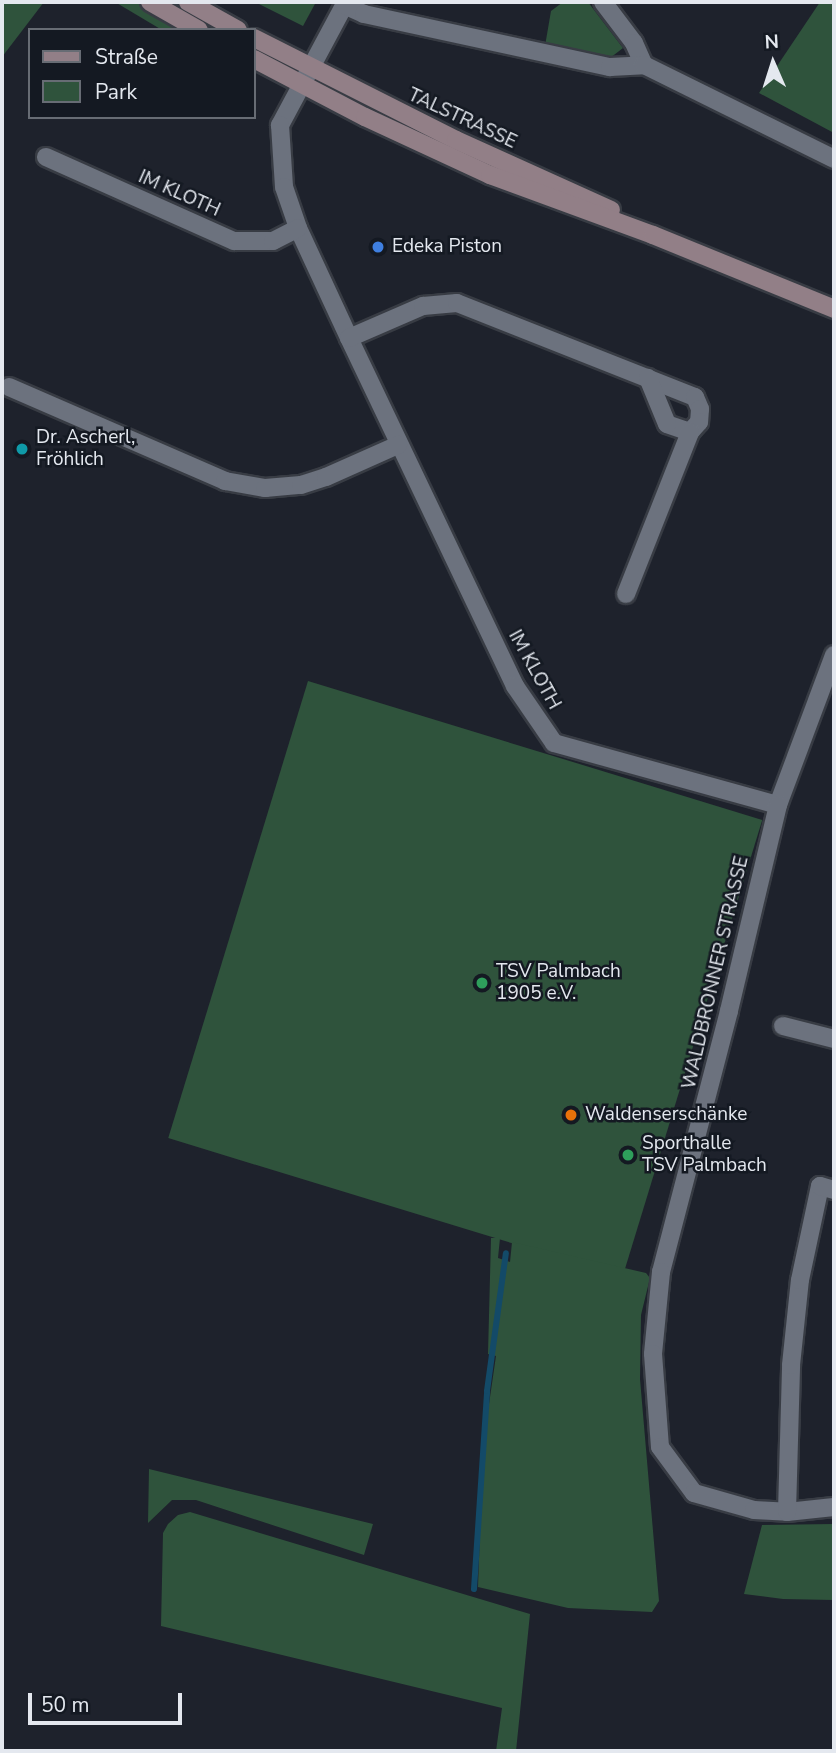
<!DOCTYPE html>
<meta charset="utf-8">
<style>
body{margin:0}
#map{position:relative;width:836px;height:1753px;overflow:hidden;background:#1e222c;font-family:"Nunito Sans",sans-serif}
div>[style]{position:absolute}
.green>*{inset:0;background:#2f533c;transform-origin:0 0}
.stream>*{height:6px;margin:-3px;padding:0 3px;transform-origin:3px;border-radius:3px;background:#134a68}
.roads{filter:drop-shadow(2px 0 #383c44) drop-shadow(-2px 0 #383c44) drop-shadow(0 2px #383c44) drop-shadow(0 -2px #383c44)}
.minor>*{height:18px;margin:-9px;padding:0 9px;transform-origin:9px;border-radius:9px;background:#6c727e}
.secondary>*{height:18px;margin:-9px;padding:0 9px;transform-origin:9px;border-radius:9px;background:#927f87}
.dots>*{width:19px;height:19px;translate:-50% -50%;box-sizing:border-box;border:4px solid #141922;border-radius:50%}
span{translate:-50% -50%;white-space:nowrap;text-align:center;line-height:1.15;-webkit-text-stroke:5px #141922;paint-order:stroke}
.street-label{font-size:19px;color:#e4e8ef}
.poi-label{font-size:19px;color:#e4e8ef}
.left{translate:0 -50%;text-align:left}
.frame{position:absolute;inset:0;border:4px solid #e4e8ef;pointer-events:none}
.legend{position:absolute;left:28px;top:28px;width:228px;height:91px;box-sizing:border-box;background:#141922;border:2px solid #676c74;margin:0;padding:9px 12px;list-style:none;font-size:21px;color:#e4e8ef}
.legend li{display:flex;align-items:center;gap:14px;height:35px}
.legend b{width:35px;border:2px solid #676c74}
.north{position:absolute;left:738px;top:28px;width:70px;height:70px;-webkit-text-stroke:5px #141922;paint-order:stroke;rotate:357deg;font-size:19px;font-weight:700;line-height:28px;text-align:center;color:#e4e8ef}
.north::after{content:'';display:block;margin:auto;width:24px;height:32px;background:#e4e8ef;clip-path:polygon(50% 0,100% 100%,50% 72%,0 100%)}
.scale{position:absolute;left:28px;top:1693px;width:154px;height:32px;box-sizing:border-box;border:4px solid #e4e8ef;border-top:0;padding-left:9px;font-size:21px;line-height:24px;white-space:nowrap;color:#e4e8ef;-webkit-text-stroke:5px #141922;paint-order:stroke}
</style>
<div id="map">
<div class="green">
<i style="clip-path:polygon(2px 2px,44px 2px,2px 57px)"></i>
<i style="clip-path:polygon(115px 2px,142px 2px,189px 30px,162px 30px)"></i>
<i style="clip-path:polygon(255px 2px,316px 2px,303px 26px)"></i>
<i style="clip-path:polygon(563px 2px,588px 2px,623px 48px,610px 58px,545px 46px,551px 11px)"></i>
<i style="clip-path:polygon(820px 2px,834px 2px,834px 133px,759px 93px)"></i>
<i style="left:308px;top:681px;width:475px;height:478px;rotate:17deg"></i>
<i style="clip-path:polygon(491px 1238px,500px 1238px,498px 1258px,510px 1262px,512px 1242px,646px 1273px,650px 1278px,641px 1315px,640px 1379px,659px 1601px,652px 1612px,568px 1608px,478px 1587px,483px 1445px,496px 1356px,488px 1354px)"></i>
<i style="clip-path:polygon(149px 1469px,373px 1524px,364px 1555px,196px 1500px,172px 1500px,148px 1523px)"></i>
<i style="clip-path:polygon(190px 1512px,530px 1614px,516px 1751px,496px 1751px,502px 1708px,161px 1626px,163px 1533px,168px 1524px,178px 1515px)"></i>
<i style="clip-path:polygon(834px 1524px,834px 1600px,783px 1599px,744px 1594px,762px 1525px)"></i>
</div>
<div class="stream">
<i style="left:474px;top:1589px;width:198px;rotate:-86.2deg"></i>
<i style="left:487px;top:1391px;width:139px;rotate:-82.2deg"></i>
</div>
<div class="roads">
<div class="minor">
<i style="left:346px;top:2px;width:140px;rotate:118.2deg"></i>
<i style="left:280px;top:125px;width:62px;rotate:86.3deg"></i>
<i style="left:284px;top:187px;width:43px;rotate:71.1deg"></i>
<i style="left:298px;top:228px;width:121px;rotate:65.1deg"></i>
<i style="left:349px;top:338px;width:386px;rotate:64.5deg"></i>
<i style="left:515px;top:686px;width:69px;rotate:55.6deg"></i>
<i style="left:554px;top:743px;width:232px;rotate:15.5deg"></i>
<i style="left:603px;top:2px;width:51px;rotate:52.9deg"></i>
<i style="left:634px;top:43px;width:24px;rotate:66deg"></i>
<i style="left:344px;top:5px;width:22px;rotate:24deg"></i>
<i style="left:364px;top:14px;width:252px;rotate:12.2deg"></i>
<i style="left:610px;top:67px;width:34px;rotate:-3deg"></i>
<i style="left:644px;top:65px;width:212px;rotate:26.3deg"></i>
<i style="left:46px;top:157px;width:206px;rotate:24.1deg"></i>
<i style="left:234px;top:241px;width:39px"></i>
<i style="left:273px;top:241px;width:28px;rotate:-27deg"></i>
<i style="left:349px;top:338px;width:81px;rotate:-23.4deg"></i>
<i style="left:423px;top:306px;width:34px;rotate:-5deg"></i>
<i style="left:457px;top:303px;width:256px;rotate:21.6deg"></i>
<i style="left:695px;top:397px;width:13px;rotate:67deg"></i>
<i style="left:700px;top:409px;width:13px;rotate:94deg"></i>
<i style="left:699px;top:422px;width:13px;rotate:132deg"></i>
<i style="left:690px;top:432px;width:24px;rotate:-161deg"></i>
<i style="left:667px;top:424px;width:50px;rotate:-112.4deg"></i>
<i style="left:9px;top:387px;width:236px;rotate:23.5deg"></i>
<i style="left:225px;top:481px;width:41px;rotate:9.9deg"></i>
<i style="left:265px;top:488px;width:36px;rotate:-5deg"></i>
<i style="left:301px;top:485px;width:26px;rotate:-18deg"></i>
<i style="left:326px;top:477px;width:79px;rotate:-24deg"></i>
<i style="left:626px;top:594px;width:174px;rotate:-68.4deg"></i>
<i style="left:834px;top:655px;width:160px;rotate:110.5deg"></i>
<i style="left:778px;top:805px;width:212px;rotate:103.4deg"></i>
<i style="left:729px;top:1011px;width:270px;rotate:104.6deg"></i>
<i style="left:661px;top:1272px;width:82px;rotate:95.6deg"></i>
<i style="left:653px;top:1354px;width:93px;rotate:85.7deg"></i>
<i style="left:660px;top:1447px;width:57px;rotate:53.5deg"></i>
<i style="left:694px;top:1493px;width:62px;rotate:15.8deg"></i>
<i style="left:754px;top:1510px;width:33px;rotate:3deg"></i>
<i style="left:787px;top:1512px;width:47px;rotate:-6.1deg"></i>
<i style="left:783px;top:1026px;width:53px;rotate:14.3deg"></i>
<i style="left:787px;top:1512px;width:147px;rotate:-88.4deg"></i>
<i style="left:791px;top:1365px;width:85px;rotate:-84deg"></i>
<i style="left:800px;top:1280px;width:96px;rotate:-78deg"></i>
<i style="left:820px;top:1186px;width:15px;rotate:16deg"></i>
</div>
<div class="secondary">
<i style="left:150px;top:2px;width:56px;rotate:29.7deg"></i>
<i style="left:188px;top:2px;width:57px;rotate:29.2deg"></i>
<i style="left:254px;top:38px;width:226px;rotate:26.8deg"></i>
<i style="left:456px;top:140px;width:170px;rotate:24.3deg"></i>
<i style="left:254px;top:59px;width:125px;rotate:27.6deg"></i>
<i style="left:365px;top:117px;width:138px;rotate:24.9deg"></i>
<i style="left:490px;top:175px;width:174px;rotate:20.2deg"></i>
<i style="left:653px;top:235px;width:196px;rotate:22.2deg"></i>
</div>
</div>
<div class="dots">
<i style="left:378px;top:247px;background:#3f7fe0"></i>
<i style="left:22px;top:449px;background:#0f9aa8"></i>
<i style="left:482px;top:983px;background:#2e9e5b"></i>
<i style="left:571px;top:1115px;background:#e8710a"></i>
<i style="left:628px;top:1155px;background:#2e9e5b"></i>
</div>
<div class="street-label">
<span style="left:462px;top:119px;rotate:25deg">TALSTRASSE</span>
<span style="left:179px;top:194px;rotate:24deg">IM KLOTH</span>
<span style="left:534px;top:670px;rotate:61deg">IM KLOTH</span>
<span style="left:716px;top:973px;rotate:-77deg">WALDBRONNER STRASSE</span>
</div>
<div class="poi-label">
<span class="left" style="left:392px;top:247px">Edeka Piston</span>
<span class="left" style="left:36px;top:449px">Dr. Ascherl,<br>Fröhlich</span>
<span class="left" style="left:496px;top:983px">TSV Palmbach<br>1905 e.V.</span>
<span class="left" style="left:585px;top:1115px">Waldenserschänke</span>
<span class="left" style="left:642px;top:1155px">Sporthalle<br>TSV Palmbach</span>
</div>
<div class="frame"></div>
<ul class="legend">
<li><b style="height:9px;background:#927f87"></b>Straße</li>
<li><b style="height:19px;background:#2f533c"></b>Park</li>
</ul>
<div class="north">N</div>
<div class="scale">50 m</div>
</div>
